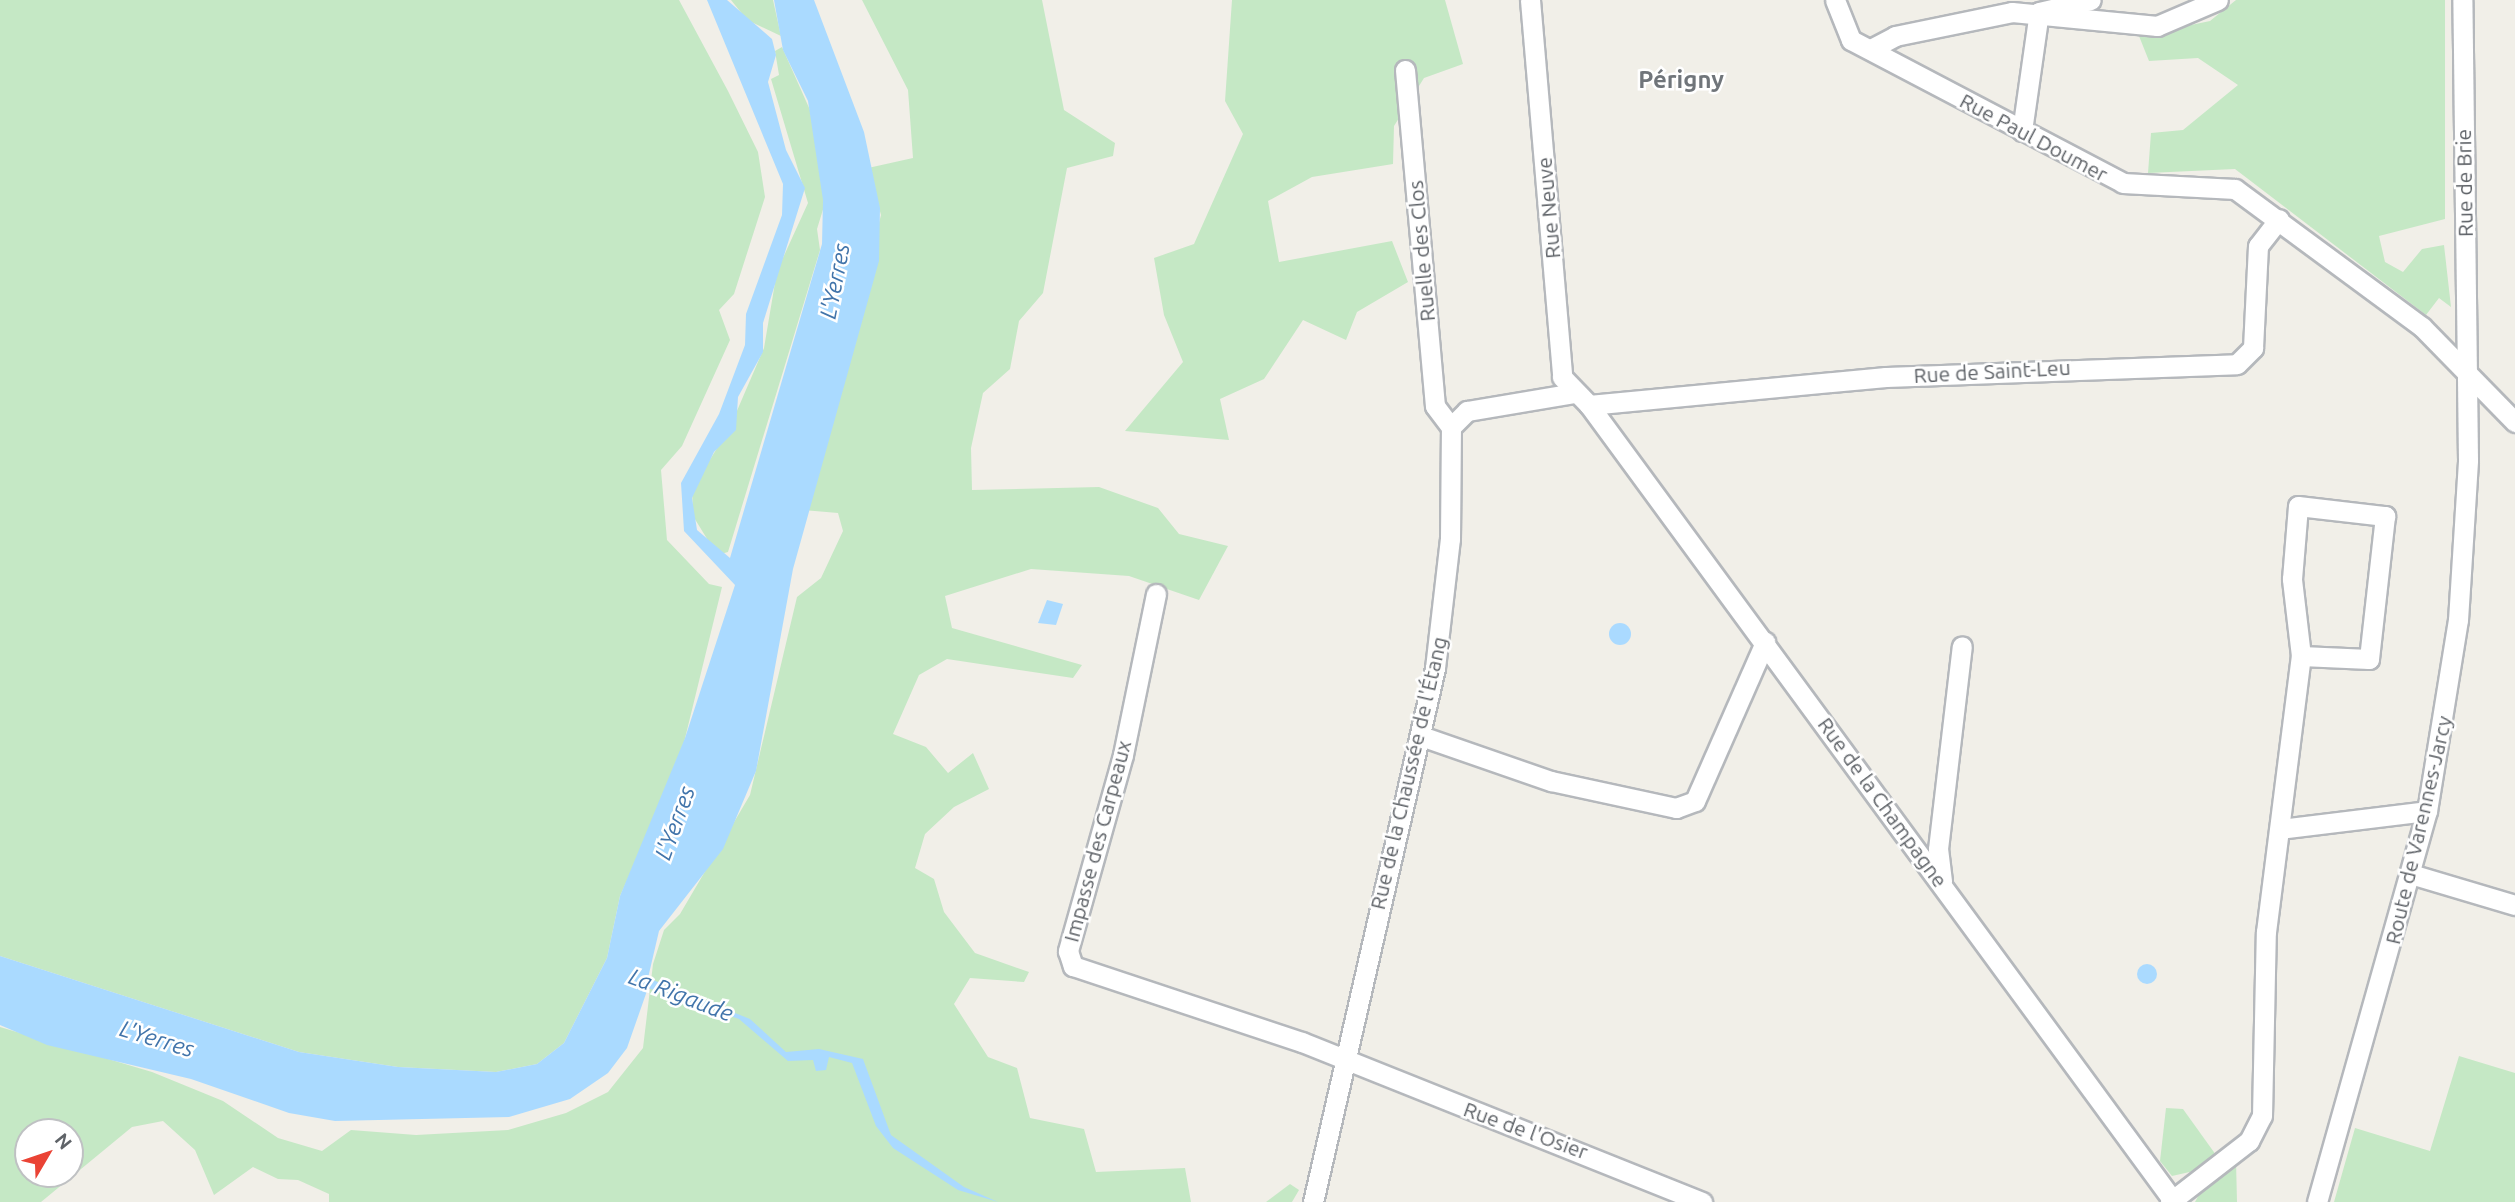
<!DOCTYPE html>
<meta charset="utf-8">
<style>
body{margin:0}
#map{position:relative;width:2515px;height:1202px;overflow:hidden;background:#f1efe8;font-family:Ubuntu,sans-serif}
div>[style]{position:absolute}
.green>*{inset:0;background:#c5e8c5}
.water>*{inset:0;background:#aadaff}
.round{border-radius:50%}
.roads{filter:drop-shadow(2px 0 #b5b8bc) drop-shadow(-2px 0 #b5b8bc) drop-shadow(0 2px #b5b8bc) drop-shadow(0 -2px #b5b8bc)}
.minor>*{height:19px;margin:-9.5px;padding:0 9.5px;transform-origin:9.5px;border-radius:9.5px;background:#fff}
span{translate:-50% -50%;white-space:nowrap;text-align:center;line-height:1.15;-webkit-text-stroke:5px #fff;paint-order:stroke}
.street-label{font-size:21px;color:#5f6368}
.water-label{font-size:23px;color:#4174aa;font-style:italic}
.quarter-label{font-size:24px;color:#70757a;font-weight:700}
.north{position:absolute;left:14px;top:1118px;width:70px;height:70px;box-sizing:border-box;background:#fff;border:2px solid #bfc1c3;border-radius:50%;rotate:51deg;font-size:19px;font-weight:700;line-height:28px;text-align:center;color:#5f6368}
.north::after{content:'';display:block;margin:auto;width:24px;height:32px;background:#ea4335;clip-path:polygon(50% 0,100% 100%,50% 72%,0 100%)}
</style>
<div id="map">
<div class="green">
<i style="clip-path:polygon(0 0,679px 0,728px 91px,758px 152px,765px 197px,734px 294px,719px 310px,730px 340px,682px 446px,661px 470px,667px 540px,709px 584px,722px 587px,678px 767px,620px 896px,607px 958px,564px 1043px,537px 1064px,496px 1072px,398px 1067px,299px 1052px,0 956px)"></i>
<i style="clip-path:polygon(731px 0,773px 0,781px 36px,747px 20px)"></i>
<i style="clip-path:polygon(evenodd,862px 0,1042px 0,1064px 110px,1115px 143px,1113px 156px,1067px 168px,1043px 293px,1019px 321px,1010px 369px,983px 393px,971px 448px,972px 490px,1099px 487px,1158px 508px,1179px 534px,1228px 546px,1199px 600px,1129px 576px,1031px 569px,945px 596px,952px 628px,1082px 665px,1073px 678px,947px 659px,919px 675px,893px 734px,926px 747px,948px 773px,973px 753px,989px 789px,954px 807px,925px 834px,915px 868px,934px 879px,944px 912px,975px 953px,1029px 972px,1024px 982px,970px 978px,954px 1004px,988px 1057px,1017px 1068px,1030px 1118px,1084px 1129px,1096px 1172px,1185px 1168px,1191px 1202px,329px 1202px,329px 1194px,298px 1180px,278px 1179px,253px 1167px,214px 1195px,195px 1150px,163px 1121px,132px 1127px,41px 1202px,0 1202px,0 1027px,152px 1072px,223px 1101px,278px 1138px,322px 1151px,351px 1130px,416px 1135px,508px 1130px,566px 1113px,608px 1092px,643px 1048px,653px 964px,664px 930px,680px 914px,750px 795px,797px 597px,821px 578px,843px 531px,838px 513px,803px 510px,845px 329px,868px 299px,865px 278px,881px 215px,868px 168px,913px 158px,908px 90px,862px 0,28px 1132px,70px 1132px,70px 1174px,28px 1174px,28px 1132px)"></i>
<i style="clip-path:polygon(1232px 0,1445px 0,1463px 64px,1424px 78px,1394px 126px,1393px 164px,1312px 177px,1268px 201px,1279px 262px,1392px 241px,1408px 282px,1357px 312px,1346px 340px,1303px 320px,1264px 379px,1220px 399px,1229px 440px,1125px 431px,1183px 362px,1164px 315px,1154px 258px,1194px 244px,1243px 134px,1225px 101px)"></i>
<i style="clip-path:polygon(2236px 0,2445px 0,2445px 219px,2379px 236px,2385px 262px,2403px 272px,2422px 249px,2444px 245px,2451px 307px,2439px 298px,2426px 315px,2235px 169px,2148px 173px,2151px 133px,2183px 130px,2238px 85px,2198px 58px,2149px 61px,2139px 36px,2210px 21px)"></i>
<i style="clip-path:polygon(782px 47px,810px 110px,825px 203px,817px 229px,820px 250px,728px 552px,717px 555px,693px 516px,692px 489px,730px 427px,764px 348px,777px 271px,808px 203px,771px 79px,779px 75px,775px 51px)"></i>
<i style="clip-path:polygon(2459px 1056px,2515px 1073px,2515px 1202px,2334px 1202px,2355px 1128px,2430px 1151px)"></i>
<i style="clip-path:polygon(2166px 1108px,2183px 1109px,2216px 1155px,2194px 1171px,2172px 1176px,2160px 1161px)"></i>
<i style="clip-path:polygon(2236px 1161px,2237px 1202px,2195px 1202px,2203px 1187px)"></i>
<i style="clip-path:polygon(1290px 1184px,1299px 1190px,1292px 1202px,1266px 1202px)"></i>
</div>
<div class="water">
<i style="clip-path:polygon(707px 0,727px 0,772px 39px,776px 55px,768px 82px,786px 150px,805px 188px,763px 323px,763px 352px,738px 397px,736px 430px,714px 452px,692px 498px,697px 530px,730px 558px,822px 244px,823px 200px,808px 101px,783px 50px,774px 0,814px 0,864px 132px,880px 208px,879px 261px,793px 569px,756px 771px,723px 849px,659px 931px,648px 978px,750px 1019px,786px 1052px,819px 1049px,863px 1059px,891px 1135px,964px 1187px,998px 1202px,958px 1190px,893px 1148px,876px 1126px,852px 1063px,829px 1057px,826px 1070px,816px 1071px,813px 1060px,788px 1061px,739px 1019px,648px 988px,627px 1048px,608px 1073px,570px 1099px,509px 1117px,335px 1121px,289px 1113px,191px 1079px,47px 1045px,0 1025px,0 956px,299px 1052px,398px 1067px,496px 1072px,537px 1064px,564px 1043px,607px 958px,620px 896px,685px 738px,735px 585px,684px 531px,681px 483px,719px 414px,745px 345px,746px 314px,782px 215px,783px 184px)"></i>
<i style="clip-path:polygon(1047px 600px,1063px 604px,1056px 625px,1038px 623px)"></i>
<i class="round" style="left:1609px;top:623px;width:22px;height:22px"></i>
<i class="round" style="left:2137px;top:964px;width:20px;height:20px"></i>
</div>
<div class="roads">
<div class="minor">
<i style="left:1530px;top:0;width:378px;rotate:85.1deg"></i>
<i style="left:1562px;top:377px;width:39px;rotate:46deg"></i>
<i style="left:1589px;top:405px;width:989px;rotate:53.72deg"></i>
<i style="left:1835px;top:0;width:43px;rotate:68.2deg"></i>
<i style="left:1851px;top:40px;width:307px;rotate:27.7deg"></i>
<i style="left:2123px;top:183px;width:112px;rotate:3.1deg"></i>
<i style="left:2235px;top:189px;width:232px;rotate:36.4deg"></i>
<i style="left:2422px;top:327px;width:133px;rotate:45.6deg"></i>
<i style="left:1871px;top:49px;width:27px;rotate:-28deg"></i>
<i style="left:1895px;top:36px;width:119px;rotate:-11.6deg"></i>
<i style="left:2012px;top:12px;width:146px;rotate:5.5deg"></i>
<i style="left:2157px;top:26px;width:66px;rotate:-23.1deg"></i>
<i style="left:1405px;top:70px;width:337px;rotate:84.9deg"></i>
<i style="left:1435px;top:406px;width:26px;rotate:53deg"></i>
<i style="left:2022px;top:131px;width:120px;rotate:-81.9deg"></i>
<i style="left:2039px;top:12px;width:53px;rotate:-13deg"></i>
<i style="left:1589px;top:405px;width:298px;rotate:-5.4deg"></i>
<i style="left:1886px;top:377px;width:351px;rotate:-2.1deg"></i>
<i style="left:2237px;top:364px;width:23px;rotate:-45deg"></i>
<i style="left:2253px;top:348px;width:102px;rotate:-87.2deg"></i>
<i style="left:2258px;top:246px;width:34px;rotate:-52deg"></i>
<i style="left:1156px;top:594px;width:164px;rotate:101.6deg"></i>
<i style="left:1123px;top:755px;width:204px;rotate:105.7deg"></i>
<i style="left:1068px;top:951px;width:16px;rotate:72deg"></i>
<i style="left:1073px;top:966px;width:241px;rotate:18.4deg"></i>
<i style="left:1302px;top:1042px;width:431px;rotate:21.8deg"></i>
<i style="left:1421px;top:736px;width:138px;rotate:19.1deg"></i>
<i style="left:1551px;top:781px;width:128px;rotate:12.2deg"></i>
<i style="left:1676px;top:808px;width:20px;rotate:-20deg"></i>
<i style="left:1695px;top:801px;width:174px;rotate:-66.2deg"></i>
<i style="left:2280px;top:829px;width:148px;rotate:-7deg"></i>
<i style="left:2411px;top:874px;width:109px;rotate:16.6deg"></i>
<i style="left:1942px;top:881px;width:32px;rotate:-97deg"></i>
<i style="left:1938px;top:849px;width:204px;rotate:-83.3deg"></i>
<i style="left:1313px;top:1202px;width:548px;rotate:-77.13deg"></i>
<i style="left:1435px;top:668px;width:130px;rotate:-83.4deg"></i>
<i style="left:1450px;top:539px;width:112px;rotate:-89.5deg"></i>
<i style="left:1451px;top:427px;width:23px;rotate:-45deg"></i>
<i style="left:1467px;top:411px;width:109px;rotate:-9.5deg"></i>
<i style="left:2170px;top:1202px;width:100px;rotate:-37.7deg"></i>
<i style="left:2249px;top:1141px;width:28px;rotate:-63deg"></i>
<i style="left:2262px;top:1116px;width:184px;rotate:-88.8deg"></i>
<i style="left:2266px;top:932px;width:278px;rotate:-82.8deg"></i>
<i style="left:2301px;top:656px;width:78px;rotate:-96.7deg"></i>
<i style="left:2292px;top:579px;width:73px;rotate:-85.3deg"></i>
<i style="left:2298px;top:506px;width:88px;rotate:6.6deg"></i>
<i style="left:2385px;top:516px;width:144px;rotate:96.4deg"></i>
<i style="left:2369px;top:659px;width:68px;rotate:-177.5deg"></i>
<i style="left:2317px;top:1202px;width:406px;rotate:-74.3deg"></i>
<i style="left:2427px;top:811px;width:193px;rotate:-80.8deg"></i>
<i style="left:2458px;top:620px;width:160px;rotate:-86.4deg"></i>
<i style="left:2468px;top:460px;width:460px;rotate:-90.7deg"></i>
</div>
</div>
<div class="street-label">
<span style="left:2034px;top:137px;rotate:28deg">Rue Paul Doumer</span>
<span style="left:2464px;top:183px;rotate:-91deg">Rue de Brie</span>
<span style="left:1548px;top:208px;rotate:-95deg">Rue Neuve</span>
<span style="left:1421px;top:251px;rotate:-95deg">Ruelle des Clos</span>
<span style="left:1992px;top:371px;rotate:-3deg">Rue de Saint-Leu</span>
<span style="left:1408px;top:773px;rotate:-77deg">Rue de la Chaussée de l'Étang</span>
<span style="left:1883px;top:802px;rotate:54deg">Rue de la Champagne</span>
<span style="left:2418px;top:830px;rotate:-77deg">Route de Varennes-Jarcy</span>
<span style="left:1097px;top:841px;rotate:-75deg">Impasse des Carpeaux</span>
<span style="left:1526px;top:1130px;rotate:20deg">Rue de l'Osier</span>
</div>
<div class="water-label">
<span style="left:835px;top:281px;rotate:-79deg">L'Yerres</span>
<span style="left:675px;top:823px;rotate:-70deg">L'Yerres</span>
<span style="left:681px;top:995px;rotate:21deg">La Rigaude</span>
<span style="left:157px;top:1039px;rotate:17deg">L'Yerres</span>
</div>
<div class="quarter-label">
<span style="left:1681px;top:80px">Périgny</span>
</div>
<div class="north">N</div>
</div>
